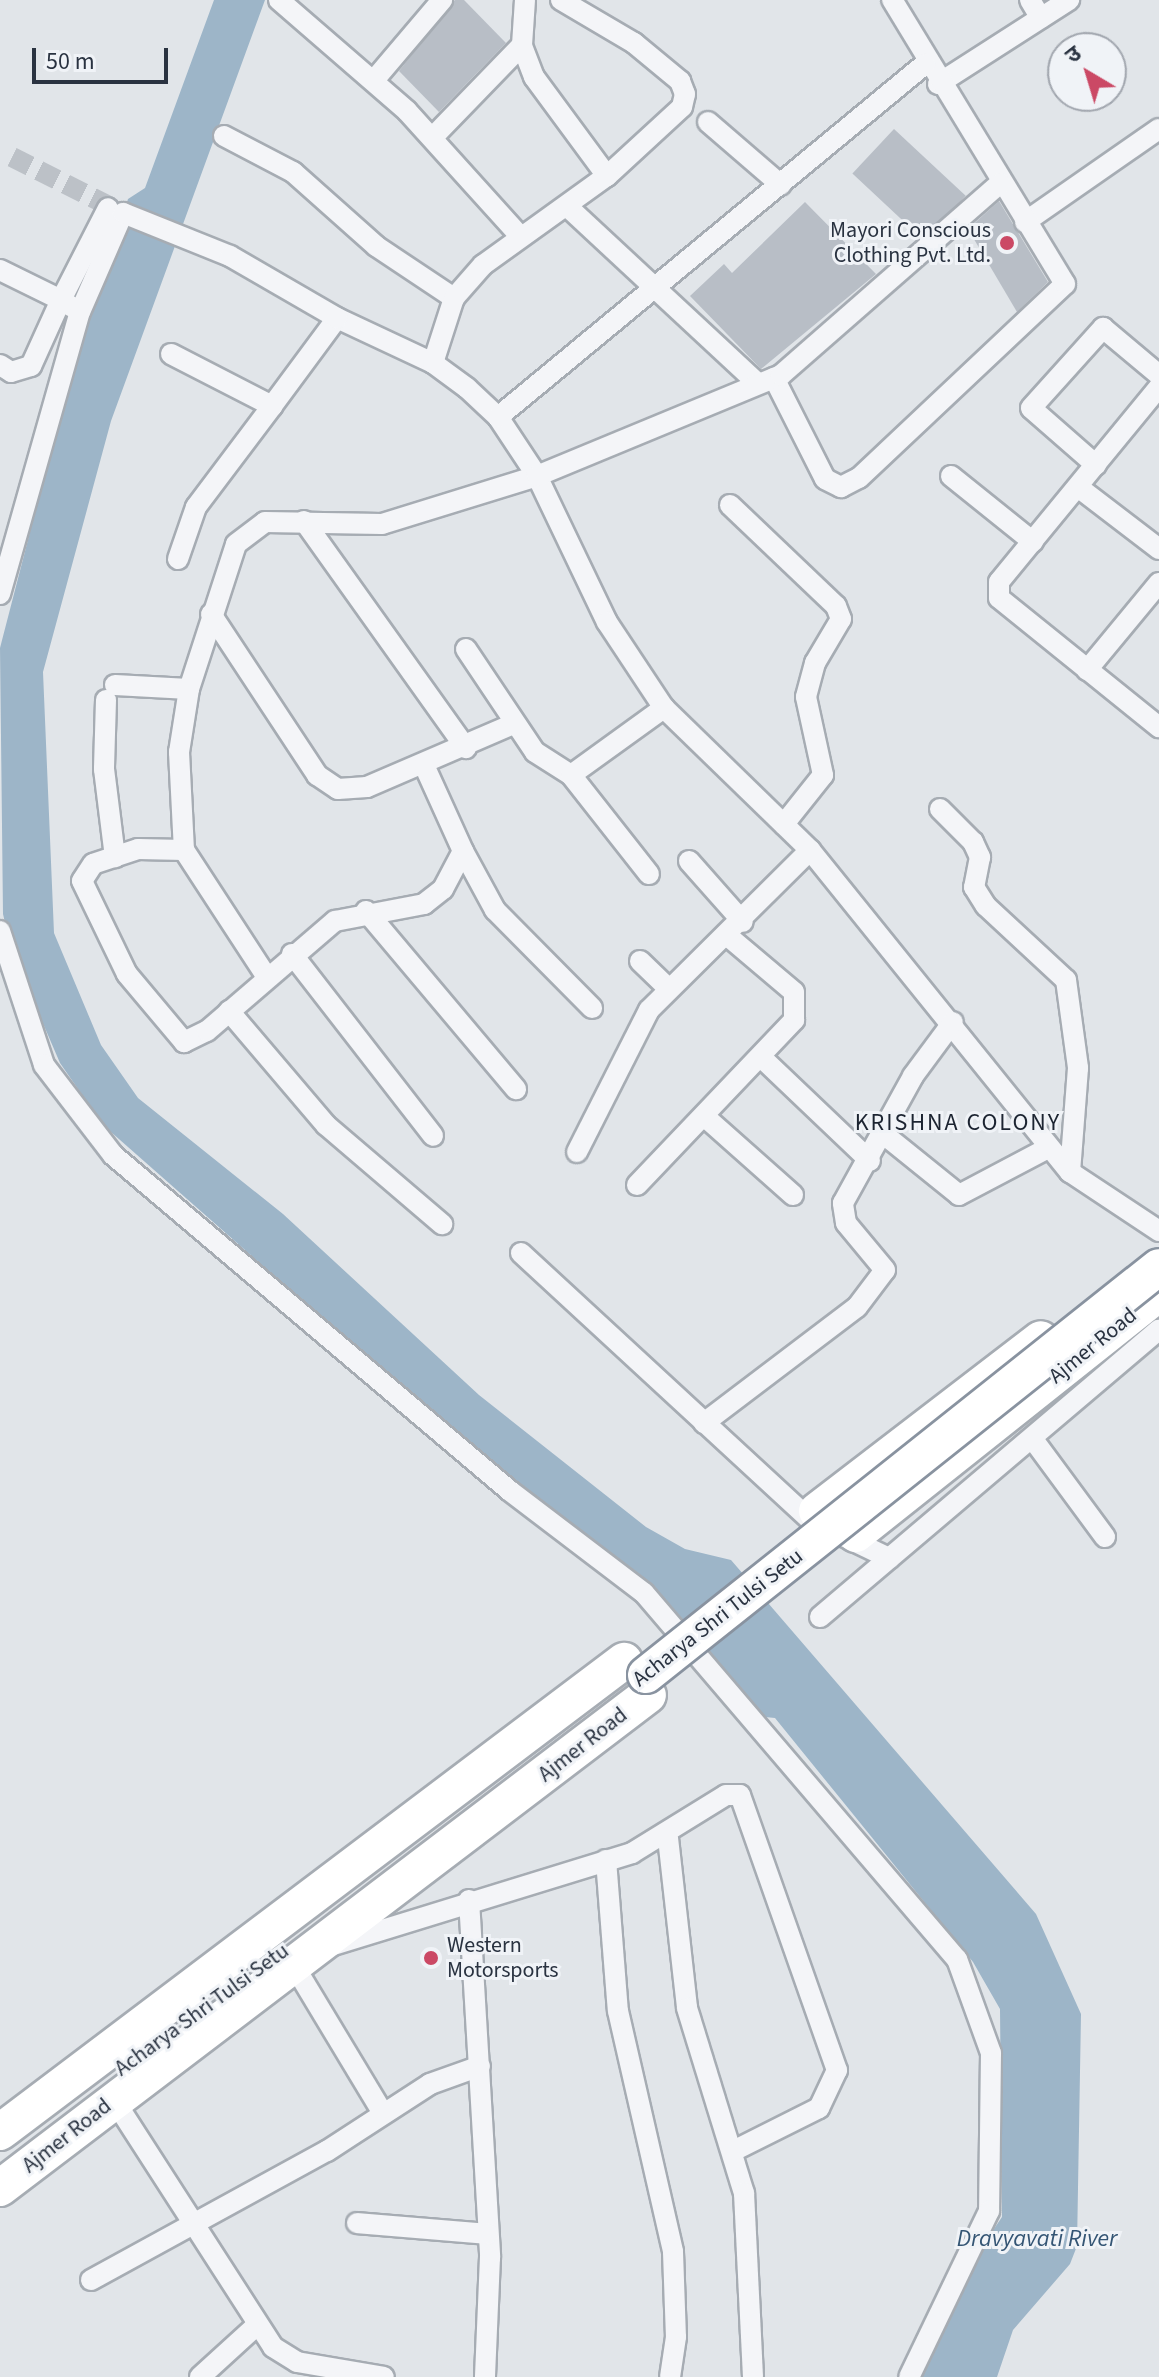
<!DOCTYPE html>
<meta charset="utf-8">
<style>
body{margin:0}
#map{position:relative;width:1159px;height:2377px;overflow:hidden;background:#e1e5e9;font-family:"Source Sans 3","Noto Sans Devanagari",sans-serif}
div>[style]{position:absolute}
.water>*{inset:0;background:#9db5c8}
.building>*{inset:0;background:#b8bec6;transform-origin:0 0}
.street-tunnel>*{height:20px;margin-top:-10px;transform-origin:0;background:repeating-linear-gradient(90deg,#bcc1c7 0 20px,transparent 0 30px)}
.roads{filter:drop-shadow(2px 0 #a6acb3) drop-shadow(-2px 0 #a6acb3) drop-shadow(0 2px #a6acb3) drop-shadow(0 -2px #a6acb3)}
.street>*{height:20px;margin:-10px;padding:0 10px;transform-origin:10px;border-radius:10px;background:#f4f5f8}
.highway>*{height:36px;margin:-18px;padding:0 18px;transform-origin:18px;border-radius:18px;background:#fff}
.bridges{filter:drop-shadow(2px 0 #8993a0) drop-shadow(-2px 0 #8993a0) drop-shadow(0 2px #8993a0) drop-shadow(0 -2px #8993a0)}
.highway-bridge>*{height:36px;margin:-18px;padding:0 18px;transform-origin:18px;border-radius:18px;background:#fff}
.dots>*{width:22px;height:22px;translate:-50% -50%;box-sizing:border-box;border:4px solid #f0f3f7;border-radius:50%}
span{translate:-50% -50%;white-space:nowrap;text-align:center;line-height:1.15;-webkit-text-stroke:6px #f0f3f7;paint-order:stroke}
.poi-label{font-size:22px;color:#2a3341}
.right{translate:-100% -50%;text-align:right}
.left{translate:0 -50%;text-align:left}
.street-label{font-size:22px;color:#2a3341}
.neighbourhood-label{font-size:24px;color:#1c2431;letter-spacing:2px}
.water-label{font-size:24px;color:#345574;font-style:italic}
.north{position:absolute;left:1047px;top:32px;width:80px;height:80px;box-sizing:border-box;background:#f0f3f7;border:2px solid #a1a6ae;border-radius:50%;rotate:322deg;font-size:22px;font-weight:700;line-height:32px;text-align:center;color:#2a3341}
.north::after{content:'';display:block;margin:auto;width:28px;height:36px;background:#cb4965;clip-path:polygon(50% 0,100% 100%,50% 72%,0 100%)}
.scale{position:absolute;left:32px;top:48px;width:136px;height:36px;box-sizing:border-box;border:4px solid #2a3341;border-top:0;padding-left:10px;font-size:24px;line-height:28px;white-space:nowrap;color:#2a3341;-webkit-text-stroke:6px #f0f3f7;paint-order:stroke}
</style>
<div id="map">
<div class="water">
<i style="clip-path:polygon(214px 0,265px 0,111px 421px,43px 672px,54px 933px,101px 1045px,138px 1098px,283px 1214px,479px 1395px,646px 1527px,685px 1549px,731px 1560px,1036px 1914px,1081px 2014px,1077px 2246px,1070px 2264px,1013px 2330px,997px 2377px,911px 2377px,956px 2285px,1002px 2217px,1000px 2009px,973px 1962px,775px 1718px,765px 1717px,668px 1610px,465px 1444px,103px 1125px,60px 1063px,11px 949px,3px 914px,0 648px,74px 362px,128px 199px,145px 188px)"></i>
</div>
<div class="building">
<i style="clip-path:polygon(455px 0,464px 0,506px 43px,439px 112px,399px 71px)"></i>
<i style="left:894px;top:129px;width:98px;height:61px;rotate:43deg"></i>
<i style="clip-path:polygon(999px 201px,1048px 282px,1017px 312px,968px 229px)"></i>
<i style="clip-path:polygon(805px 202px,876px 274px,761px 369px,690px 296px,724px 264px,732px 273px)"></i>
</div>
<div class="street-tunnel">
<i style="left:12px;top:157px;width:124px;rotate:26.8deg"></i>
</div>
<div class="roads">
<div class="street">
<i style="left:279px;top:0;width:169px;rotate:40.9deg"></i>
<i style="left:407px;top:111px;width:169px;rotate:47.9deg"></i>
<i style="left:561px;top:0;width:85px;rotate:30.5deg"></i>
<i style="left:634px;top:43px;width:60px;rotate:39.6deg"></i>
<i style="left:680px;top:81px;width:14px;rotate:69deg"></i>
<i style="left:685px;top:94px;width:13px;rotate:103deg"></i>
<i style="left:682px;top:107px;width:102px;rotate:137.4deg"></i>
<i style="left:1030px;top:0;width:21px;rotate:59deg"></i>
<i style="left:375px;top:79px;width:104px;rotate:-49.7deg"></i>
<i style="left:938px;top:84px;width:156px;rotate:-32.7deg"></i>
<i style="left:708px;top:122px;width:96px;rotate:40.8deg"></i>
<i style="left:224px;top:136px;width:78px;rotate:27.6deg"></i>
<i style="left:293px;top:172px;width:111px;rotate:41.7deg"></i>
<i style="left:376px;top:246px;width:94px;rotate:33.7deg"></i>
<i style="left:433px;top:137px;width:128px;rotate:-45.9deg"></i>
<i style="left:570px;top:209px;width:255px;rotate:42.9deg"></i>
<i style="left:1025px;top:222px;width:163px;rotate:-34.8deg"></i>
<i style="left:0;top:270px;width:68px;rotate:26.2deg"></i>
<i style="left:61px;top:300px;width:103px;rotate:-62.9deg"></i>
<i style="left:171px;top:354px;width:114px;rotate:27.2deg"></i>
<i style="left:272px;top:406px;width:109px;rotate:-53.5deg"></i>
<i style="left:337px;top:318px;width:106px;rotate:25.1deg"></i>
<i style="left:433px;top:363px;width:42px;rotate:36.3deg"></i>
<i style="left:467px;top:388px;width:42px;rotate:43.1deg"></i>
<i style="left:498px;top:417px;width:71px;rotate:56.5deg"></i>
<i style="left:537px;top:476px;width:162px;rotate:64.4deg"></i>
<i style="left:607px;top:622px;width:103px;rotate:56.5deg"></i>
<i style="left:664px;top:708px;width:204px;rotate:44.2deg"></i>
<i style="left:810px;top:850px;width:414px;rotate:51.1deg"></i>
<i style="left:1070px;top:1172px;width:107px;rotate:33.5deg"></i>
<i style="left:433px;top:363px;width:68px;rotate:-72.1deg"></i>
<i style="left:454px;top:298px;width:44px;rotate:-48.7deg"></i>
<i style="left:483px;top:265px;width:153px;rotate:-35.7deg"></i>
<i style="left:607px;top:176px;width:123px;rotate:-126.4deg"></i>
<i style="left:534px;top:77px;width:34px;rotate:-111deg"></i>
<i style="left:522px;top:45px;width:45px;rotate:-86.2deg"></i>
<i style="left:0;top:365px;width:13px;rotate:32deg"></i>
<i style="left:11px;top:372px;width:21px;rotate:-17deg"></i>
<i style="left:31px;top:366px;width:72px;rotate:-65.6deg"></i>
<i style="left:61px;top:300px;width:13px;rotate:32deg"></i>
<i style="left:774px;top:378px;width:113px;rotate:63.2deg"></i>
<i style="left:825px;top:479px;width:18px;rotate:27deg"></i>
<i style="left:841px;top:487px;width:20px;rotate:-27deg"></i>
<i style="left:859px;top:478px;width:283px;rotate:-43.3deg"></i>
<i style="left:1065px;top:284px;width:333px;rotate:-121.3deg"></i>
<i style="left:1159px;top:387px;width:252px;rotate:129.4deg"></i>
<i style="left:999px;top:582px;width:16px;rotate:90deg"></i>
<i style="left:999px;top:598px;width:206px;rotate:38.9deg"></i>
<i style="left:498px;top:417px;width:554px;rotate:-39.58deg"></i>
<i style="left:1096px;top:465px;width:86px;rotate:-138.8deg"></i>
<i style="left:1031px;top:408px;width:108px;rotate:-48deg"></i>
<i style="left:1103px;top:328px;width:73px;rotate:40deg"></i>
<i style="left:951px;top:476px;width:105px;rotate:38.8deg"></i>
<i style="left:1078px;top:487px;width:102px;rotate:37.4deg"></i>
<i style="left:730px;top:505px;width:146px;rotate:43.6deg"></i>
<i style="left:836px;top:606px;width:14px;rotate:69deg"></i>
<i style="left:841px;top:619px;width:51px;rotate:120.6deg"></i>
<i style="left:815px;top:663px;width:35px;rotate:105deg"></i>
<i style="left:806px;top:697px;width:80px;rotate:77.7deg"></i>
<i style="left:823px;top:775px;width:63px;rotate:128.5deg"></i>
<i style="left:304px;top:521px;width:279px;rotate:54.5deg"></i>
<i style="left:178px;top:559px;width:55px;rotate:-70.9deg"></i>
<i style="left:196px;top:507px;width:126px;rotate:-53deg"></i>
<i style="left:0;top:594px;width:293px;rotate:-74.2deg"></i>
<i style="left:80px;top:312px;width:108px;rotate:-66.5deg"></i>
<i style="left:123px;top:213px;width:115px;rotate:21.9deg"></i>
<i style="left:230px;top:256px;width:124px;rotate:30.1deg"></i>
<i style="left:211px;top:614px;width:193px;rotate:56.6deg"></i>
<i style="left:317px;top:775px;width:25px;rotate:34deg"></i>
<i style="left:338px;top:789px;width:29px;rotate:-4deg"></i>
<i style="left:367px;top:787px;width:159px;rotate:-23.3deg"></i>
<i style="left:466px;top:649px;width:124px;rotate:56.2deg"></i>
<i style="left:535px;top:752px;width:43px;rotate:32.6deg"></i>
<i style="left:571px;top:775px;width:126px;rotate:51.8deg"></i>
<i style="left:1087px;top:670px;width:113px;rotate:-50.4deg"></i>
<i style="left:115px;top:685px;width:74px;rotate:3.1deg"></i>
<i style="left:189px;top:689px;width:152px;rotate:-72deg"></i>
<i style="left:236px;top:544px;width:36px;rotate:-37deg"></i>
<i style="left:265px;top:522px;width:117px;rotate:1deg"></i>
<i style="left:382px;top:524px;width:162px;rotate:-17.2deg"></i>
<i style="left:537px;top:476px;width:264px;rotate:-22.5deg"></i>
<i style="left:781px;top:375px;width:291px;rotate:-41.2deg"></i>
<i style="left:189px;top:689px;width:64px;rotate:99deg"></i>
<i style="left:179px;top:752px;width:98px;rotate:87.1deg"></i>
<i style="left:184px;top:850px;width:150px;rotate:56.9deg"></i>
<i style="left:106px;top:700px;width:69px;rotate:91.7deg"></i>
<i style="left:104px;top:769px;width:89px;rotate:82.9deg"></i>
<i style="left:571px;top:775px;width:115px;rotate:-35.8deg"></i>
<i style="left:940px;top:809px;width:47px;rotate:45deg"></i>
<i style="left:973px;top:842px;width:17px;rotate:65deg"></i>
<i style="left:980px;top:857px;width:31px;rotate:101deg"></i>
<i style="left:974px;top:887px;width:22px;rotate:58deg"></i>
<i style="left:986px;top:906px;width:109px;rotate:42.8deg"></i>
<i style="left:1066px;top:980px;width:89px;rotate:82.2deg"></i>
<i style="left:1078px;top:1068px;width:104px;rotate:94.4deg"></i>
<i style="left:184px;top:850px;width:46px;rotate:-178.8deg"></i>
<i style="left:138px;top:849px;width:47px;rotate:161.6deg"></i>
<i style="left:93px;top:864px;width:20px;rotate:123deg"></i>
<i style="left:82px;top:881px;width:103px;rotate:64.2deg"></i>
<i style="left:127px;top:974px;width:89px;rotate:50deg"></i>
<i style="left:184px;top:1042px;width:25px;rotate:-26deg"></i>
<i style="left:207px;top:1031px;width:169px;rotate:-40.7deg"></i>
<i style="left:335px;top:921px;width:91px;rotate:-10.8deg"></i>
<i style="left:424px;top:904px;width:24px;rotate:-38deg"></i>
<i style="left:443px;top:889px;width:43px;rotate:-62.2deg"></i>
<i style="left:463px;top:851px;width:94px;rotate:-114.4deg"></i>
<i style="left:463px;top:851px;width:67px;rotate:61.5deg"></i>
<i style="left:495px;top:910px;width:138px;rotate:45.3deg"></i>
<i style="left:689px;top:861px;width:81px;rotate:48.5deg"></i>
<i style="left:366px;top:911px;width:233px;rotate:49.9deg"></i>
<i style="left:0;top:931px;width:141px;rotate:71.8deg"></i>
<i style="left:44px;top:1065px;width:113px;rotate:52.5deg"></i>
<i style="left:113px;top:1155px;width:520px;rotate:40.24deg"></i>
<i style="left:510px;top:1491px;width:168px;rotate:37.3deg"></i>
<i style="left:644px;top:1593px;width:482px;rotate:49.5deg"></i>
<i style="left:957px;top:1959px;width:100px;rotate:70.1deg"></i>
<i style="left:991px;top:2053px;width:158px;rotate:90.7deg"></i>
<i style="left:989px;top:2211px;width:184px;rotate:115.7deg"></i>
<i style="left:292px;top:954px;width:230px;rotate:52.2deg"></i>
<i style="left:640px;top:961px;width:40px;rotate:44deg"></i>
<i style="left:229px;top:1011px;width:150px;rotate:49.6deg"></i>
<i style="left:326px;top:1125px;width:153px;rotate:40.5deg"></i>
<i style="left:762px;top:1058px;width:149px;rotate:43.6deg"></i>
<i style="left:704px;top:1116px;width:119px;rotate:41.6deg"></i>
<i style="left:881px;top:1132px;width:100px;rotate:38.9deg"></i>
<i style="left:959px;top:1195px;width:101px;rotate:-27.8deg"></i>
<i style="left:577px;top:1152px;width:159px;rotate:-63.1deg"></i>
<i style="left:649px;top:1010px;width:227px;rotate:-44.8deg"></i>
<i style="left:637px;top:1185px;width:228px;rotate:-46.4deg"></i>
<i style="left:794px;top:1020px;width:28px;rotate:-90deg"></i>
<i style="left:794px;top:992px;width:85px;rotate:-139.8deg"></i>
<i style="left:521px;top:1253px;width:393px;rotate:42.7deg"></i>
<i style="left:810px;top:1520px;width:88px;rotate:25.7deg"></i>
<i style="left:704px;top:1423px;width:192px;rotate:-37.2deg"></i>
<i style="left:857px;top:1307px;width:46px;rotate:-52.9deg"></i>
<i style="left:885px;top:1270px;width:61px;rotate:-129.7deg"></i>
<i style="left:846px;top:1223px;width:20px;rotate:-99deg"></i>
<i style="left:843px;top:1203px;width:145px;rotate:-61.1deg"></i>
<i style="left:913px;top:1076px;width:67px;rotate:-53.5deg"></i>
<i style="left:1032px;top:1438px;width:123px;rotate:53.6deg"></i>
<i style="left:820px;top:1617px;width:444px;rotate:-40.3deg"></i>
<i style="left:668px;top:1838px;width:171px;rotate:83.6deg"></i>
<i style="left:687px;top:2008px;width:194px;rotate:72.9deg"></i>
<i style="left:744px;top:2193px;width:184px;rotate:87.2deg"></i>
<i style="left:606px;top:1860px;width:151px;rotate:85.5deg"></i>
<i style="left:618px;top:2011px;width:247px;rotate:77.1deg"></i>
<i style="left:673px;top:2252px;width:85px;rotate:88deg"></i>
<i style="left:676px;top:2337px;width:40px;rotate:98.5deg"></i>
<i style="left:469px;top:1900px;width:358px;rotate:86.6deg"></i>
<i style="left:490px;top:2257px;width:120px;rotate:92.4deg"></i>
<i style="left:330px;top:1946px;width:316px;rotate:-17.1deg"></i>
<i style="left:632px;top:1853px;width:110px;rotate:-31.7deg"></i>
<i style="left:726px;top:1795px;width:14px"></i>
<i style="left:740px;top:1795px;width:292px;rotate:70.6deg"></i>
<i style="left:837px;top:2070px;width:42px;rotate:115.3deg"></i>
<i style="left:819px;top:2108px;width:94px;rotate:153.4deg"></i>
<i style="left:293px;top:1964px;width:174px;rotate:58.9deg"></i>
<i style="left:114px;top:2100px;width:294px;rotate:57.2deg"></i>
<i style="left:273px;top:2347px;width:28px;rotate:32deg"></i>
<i style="left:297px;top:2362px;width:88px;rotate:9.8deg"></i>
<i style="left:357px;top:2223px;width:131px;rotate:4.8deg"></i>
<i style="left:91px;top:2280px;width:269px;rotate:-28.7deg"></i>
<i style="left:327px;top:2151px;width:123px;rotate:-33deg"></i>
<i style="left:430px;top:2084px;width:53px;rotate:-19.8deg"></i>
<i style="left:200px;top:2377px;width:74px;rotate:-42.3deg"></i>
</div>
<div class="highway">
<i style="left:817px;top:1511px;width:282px;rotate:-37.5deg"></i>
<i style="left:856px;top:1534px;width:387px;rotate:-38.5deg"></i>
<i style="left:0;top:2132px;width:782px;rotate:-37.05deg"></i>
<i style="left:0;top:2188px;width:814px;rotate:-37.26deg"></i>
</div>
</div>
<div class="bridges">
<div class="highway-bridge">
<i style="left:646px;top:1675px;width:655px;rotate:-38.5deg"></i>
</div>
</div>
<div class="dots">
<i style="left:1007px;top:243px;background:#cb4965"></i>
<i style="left:431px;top:1958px;background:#cb4965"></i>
</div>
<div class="poi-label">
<span class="right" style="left:991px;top:243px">Mayori Conscious<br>Clothing Pvt. Ltd.</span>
<span class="left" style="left:447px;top:1958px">Western<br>Motorsports</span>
</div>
<div class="street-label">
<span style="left:1093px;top:1346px;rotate:-39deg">Ajmer Road</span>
<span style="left:718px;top:1618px;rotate:-38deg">Acharya Shri Tulsi Setu</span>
<span style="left:583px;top:1745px;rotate:-38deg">Ajmer Road</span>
<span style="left:202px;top:2010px;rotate:-36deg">Acharya Shri Tulsi Setu</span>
<span style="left:67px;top:2136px;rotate:-38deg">Ajmer Road</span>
</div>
<div class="neighbourhood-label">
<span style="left:958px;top:1123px">KRISHNA COLONY</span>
</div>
<div class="water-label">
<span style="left:1037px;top:2239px">Dravyavati River</span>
</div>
<div class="north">उ</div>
<div class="scale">50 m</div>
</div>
